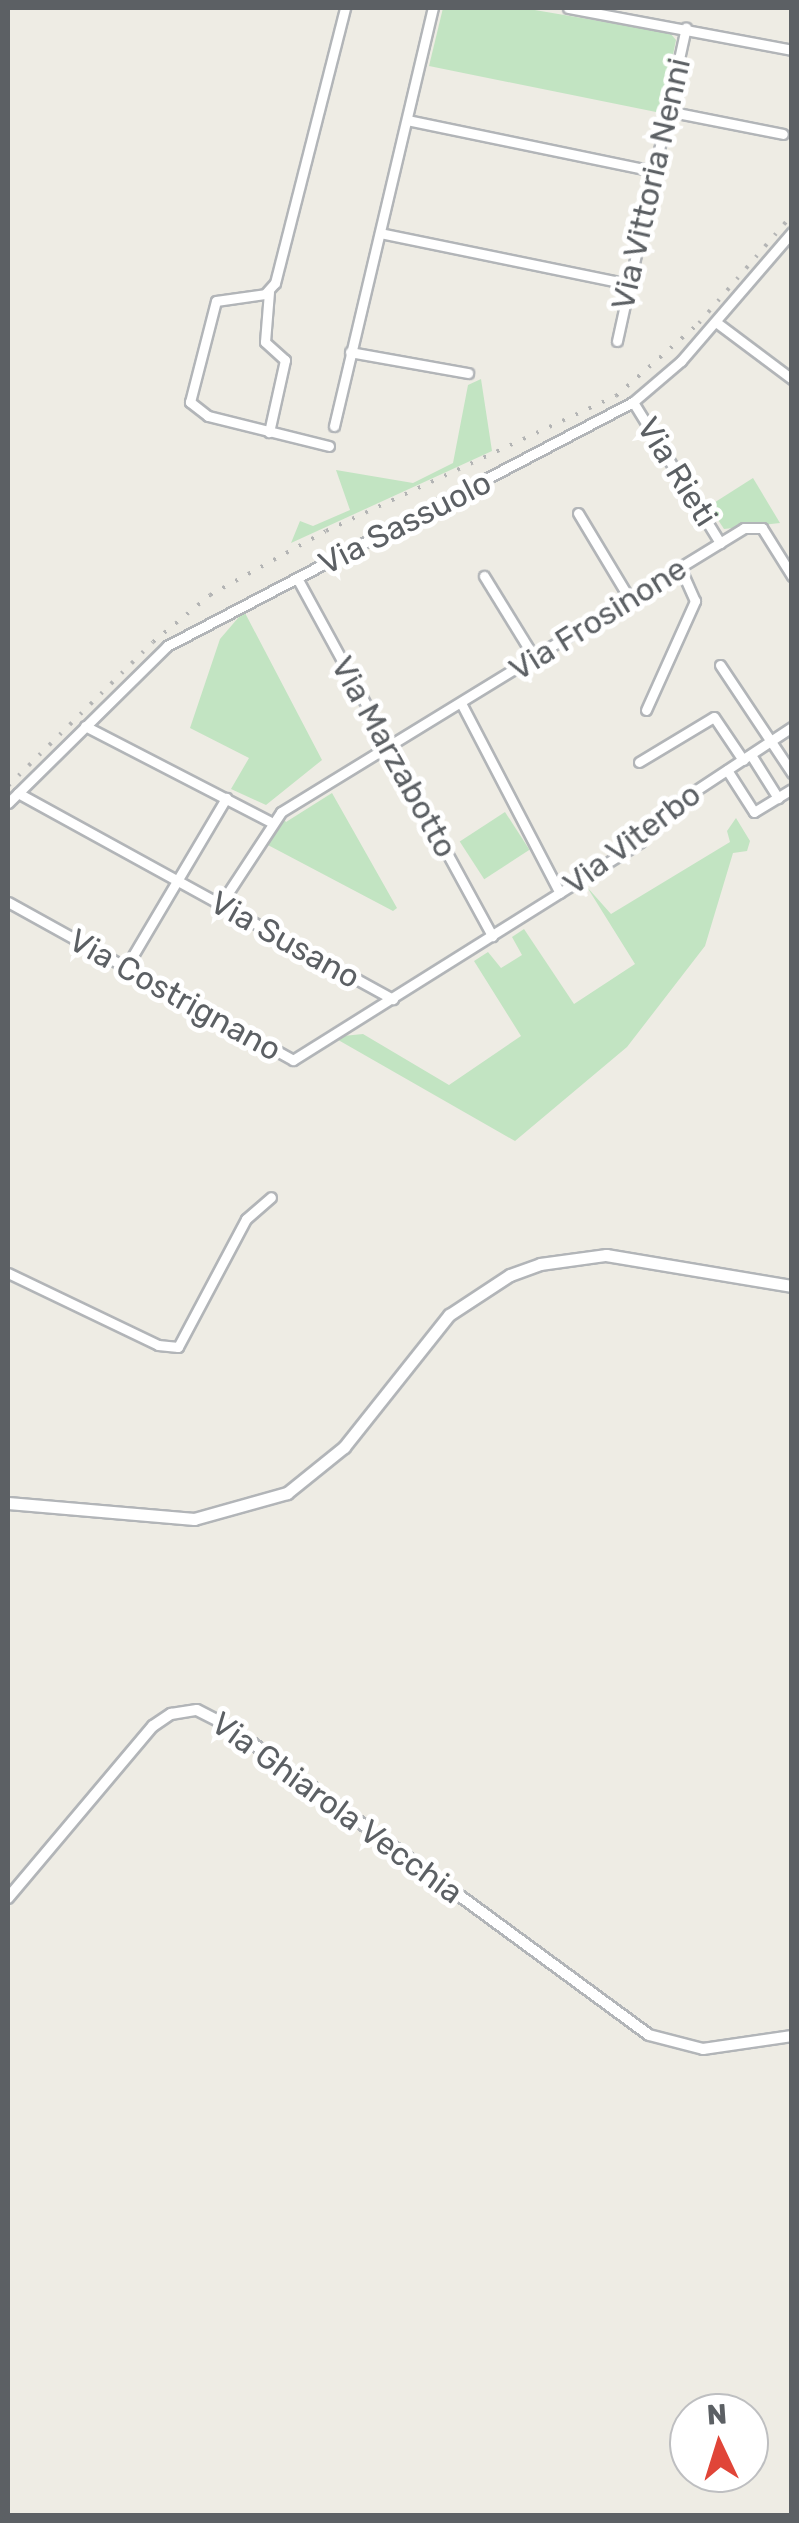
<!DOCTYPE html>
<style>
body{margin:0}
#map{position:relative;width:799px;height:2523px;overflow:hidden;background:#eeece4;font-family:Rubik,sans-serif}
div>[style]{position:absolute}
.green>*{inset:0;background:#c2e4c2;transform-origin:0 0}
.roads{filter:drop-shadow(2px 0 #b2b5b8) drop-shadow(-2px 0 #b2b5b8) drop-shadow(0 2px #b2b5b8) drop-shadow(0 -2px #b2b5b8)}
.minor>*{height:9px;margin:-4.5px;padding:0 4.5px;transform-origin:4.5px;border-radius:4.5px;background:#fff}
.tertiary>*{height:10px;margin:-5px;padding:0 5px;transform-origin:5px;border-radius:5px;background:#fff}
.secondary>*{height:11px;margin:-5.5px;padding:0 5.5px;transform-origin:5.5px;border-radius:5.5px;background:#fff}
.rail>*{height:4px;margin-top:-2px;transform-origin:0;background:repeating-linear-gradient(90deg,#b3b4b4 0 2.5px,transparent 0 14.5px)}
span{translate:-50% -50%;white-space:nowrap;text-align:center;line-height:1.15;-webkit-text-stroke:10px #fff;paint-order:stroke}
.street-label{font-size:32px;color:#5c6064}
.frame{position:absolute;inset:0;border:10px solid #5c6064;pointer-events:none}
.north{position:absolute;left:669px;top:2393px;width:100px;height:100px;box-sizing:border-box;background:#fff;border:2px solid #bebfc1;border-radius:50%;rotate:356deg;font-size:28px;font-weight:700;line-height:40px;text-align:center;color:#5c6064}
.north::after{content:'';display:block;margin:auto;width:35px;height:45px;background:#e04538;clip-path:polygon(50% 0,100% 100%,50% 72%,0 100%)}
</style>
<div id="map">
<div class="green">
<i style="clip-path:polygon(443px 8px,523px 8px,670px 33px,676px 40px,661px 113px,429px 66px)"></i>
<i style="clip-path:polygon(481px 379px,492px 451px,291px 543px,300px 521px,313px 526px,350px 510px,336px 470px,413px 483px,453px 463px,468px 385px)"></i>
<i style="clip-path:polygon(753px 478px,780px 523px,724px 529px,709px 506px)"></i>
<i style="clip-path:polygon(244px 611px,322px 760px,266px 805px,231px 789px,249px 758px,190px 728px,220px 639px)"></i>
<i style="clip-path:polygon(332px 793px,397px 908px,393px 911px,266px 844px,271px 835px,265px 831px,280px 814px,286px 822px)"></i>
<i style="left:505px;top:812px;width:45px;height:54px;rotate:57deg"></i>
<i style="clip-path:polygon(736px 818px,750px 841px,747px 851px,733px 853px,705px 946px,627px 1047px,515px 1141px,333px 1037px,363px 1034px,449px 1085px,521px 1036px,474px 961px,488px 952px,501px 968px,522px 955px,512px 937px,524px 929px,574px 1004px,635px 964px,587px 887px,611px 914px,730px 842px,727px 831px)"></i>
</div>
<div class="roads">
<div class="minor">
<i style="left:568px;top:8px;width:228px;rotate:10.6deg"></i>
<i style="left:667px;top:111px;width:118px;rotate:11.2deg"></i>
<i style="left:407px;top:120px;width:251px;rotate:11.7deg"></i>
<i style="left:380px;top:233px;width:253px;rotate:11.6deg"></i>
<i style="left:269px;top:292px;width:50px;rotate:94.6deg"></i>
<i style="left:265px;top:342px;width:27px;rotate:42deg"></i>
<i style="left:285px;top:360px;width:74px;rotate:102.5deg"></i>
<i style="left:716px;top:322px;width:95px;rotate:36.9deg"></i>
<i style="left:617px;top:341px;width:321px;rotate:-77.6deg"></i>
<i style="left:350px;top:352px;width:120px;rotate:10.1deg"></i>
<i style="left:633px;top:402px;width:166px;rotate:58.3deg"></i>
<i style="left:334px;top:426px;width:430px;rotate:-76.7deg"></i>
<i style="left:329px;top:446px;width:125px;rotate:-166.1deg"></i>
<i style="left:208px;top:416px;width:23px;rotate:-142deg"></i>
<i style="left:190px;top:402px;width:104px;rotate:-75.6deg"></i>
<i style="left:216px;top:301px;width:49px;rotate:-8.1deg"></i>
<i style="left:265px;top:294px;width:15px;rotate:-48deg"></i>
<i style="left:275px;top:283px;width:284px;rotate:-75.7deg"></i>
<i style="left:578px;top:513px;width:99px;rotate:59deg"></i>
<i style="left:484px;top:576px;width:97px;rotate:58.4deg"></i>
<i style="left:297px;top:578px;width:408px;rotate:61.4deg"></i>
<i style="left:720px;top:665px;width:130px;rotate:56.3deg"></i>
<i style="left:461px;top:703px;width:214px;rotate:62.5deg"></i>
<i style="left:646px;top:710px;width:120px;rotate:-65.8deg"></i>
<i style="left:695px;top:601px;width:37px;rotate:-114deg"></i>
<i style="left:85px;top:726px;width:207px;rotate:27.3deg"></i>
<i style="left:751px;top:755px;width:51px;rotate:57.9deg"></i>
<i style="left:639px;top:762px;width:87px;rotate:-31deg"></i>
<i style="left:714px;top:717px;width:52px;rotate:56deg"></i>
<i style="left:727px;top:770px;width:50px;rotate:57.3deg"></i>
<i style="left:754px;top:812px;width:44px;rotate:-31.2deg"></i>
<i style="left:18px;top:793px;width:428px;rotate:28.8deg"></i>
<i style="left:8px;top:803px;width:223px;rotate:-44.6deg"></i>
<i style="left:167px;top:646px;width:526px;rotate:-27.64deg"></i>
<i style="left:633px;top:402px;width:63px;rotate:-40.5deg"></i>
<i style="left:681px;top:361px;width:170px;rotate:-49.3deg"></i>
<i style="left:8px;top:902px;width:326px;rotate:29deg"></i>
<i style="left:293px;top:1060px;width:410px;rotate:-32.1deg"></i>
<i style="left:640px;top:842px;width:31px;rotate:-57deg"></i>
<i style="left:657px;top:816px;width:162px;rotate:-33.4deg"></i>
<i style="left:220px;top:905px;width:111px;rotate:-56.7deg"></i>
<i style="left:281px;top:812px;width:543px;rotate:-31.52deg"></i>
<i style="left:744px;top:528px;width:18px"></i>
<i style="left:762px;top:528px;width:57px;rotate:58deg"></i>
<i style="left:125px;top:969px;width:199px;rotate:-59.4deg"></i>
<i style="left:8px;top:1273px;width:166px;rotate:25.6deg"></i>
<i style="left:158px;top:1345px;width:20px;rotate:6deg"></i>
<i style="left:178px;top:1347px;width:145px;rotate:-62deg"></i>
<i style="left:246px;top:1219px;width:33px;rotate:-41deg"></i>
</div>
<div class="tertiary">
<i style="left:8px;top:1898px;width:225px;rotate:-49.9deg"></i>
<i style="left:153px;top:1726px;width:22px;rotate:-34deg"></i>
<i style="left:171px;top:1714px;width:26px;rotate:-9deg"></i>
<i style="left:197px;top:1710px;width:36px;rotate:27deg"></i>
<i style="left:229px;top:1726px;width:521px;rotate:36.34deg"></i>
<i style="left:649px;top:2035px;width:56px;rotate:14.5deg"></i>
<i style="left:703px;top:2049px;width:90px;rotate:-8.3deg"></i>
</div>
<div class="secondary">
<i style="left:8px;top:1503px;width:187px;rotate:4.9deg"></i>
<i style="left:194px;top:1519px;width:97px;rotate:-15.6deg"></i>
<i style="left:287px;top:1493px;width:73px;rotate:-38.9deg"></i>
<i style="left:344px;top:1447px;width:169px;rotate:-51.5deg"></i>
<i style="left:449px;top:1315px;width:73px;rotate:-33.3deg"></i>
<i style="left:510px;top:1275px;width:32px;rotate:-20deg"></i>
<i style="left:540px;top:1264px;width:67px;rotate:-7.8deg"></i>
<i style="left:606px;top:1255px;width:189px;rotate:9.5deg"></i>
</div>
</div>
<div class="rail">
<i style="left:8px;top:786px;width:204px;rotate:-44.8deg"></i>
<i style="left:153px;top:642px;width:74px;rotate:-39.5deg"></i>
<i style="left:210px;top:595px;width:132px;rotate:-28.9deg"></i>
<i style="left:326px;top:531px;width:320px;rotate:-25deg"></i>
<i style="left:616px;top:396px;width:111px;rotate:-41.3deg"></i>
<i style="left:699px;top:323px;width:143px;rotate:-49.3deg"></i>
</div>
<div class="street-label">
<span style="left:651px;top:184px;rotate:-77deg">Via Vittoria Nenni</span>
<span style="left:677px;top:472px;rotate:58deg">Via Rieti</span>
<span style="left:405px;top:523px;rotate:-27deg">Via Sassuolo</span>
<span style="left:598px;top:619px;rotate:-32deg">Via Frosinone</span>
<span style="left:394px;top:757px;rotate:61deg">Via Marzabotto</span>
<span style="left:632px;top:839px;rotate:-37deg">Via Viterbo</span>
<span style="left:285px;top:940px;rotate:29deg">Via Susano</span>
<span style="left:175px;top:995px;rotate:29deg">Via Costrignano</span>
<span style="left:337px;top:1808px;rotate:36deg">Via Ghiarola Vecchia</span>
</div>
<div class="frame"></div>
<div class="north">N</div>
</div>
